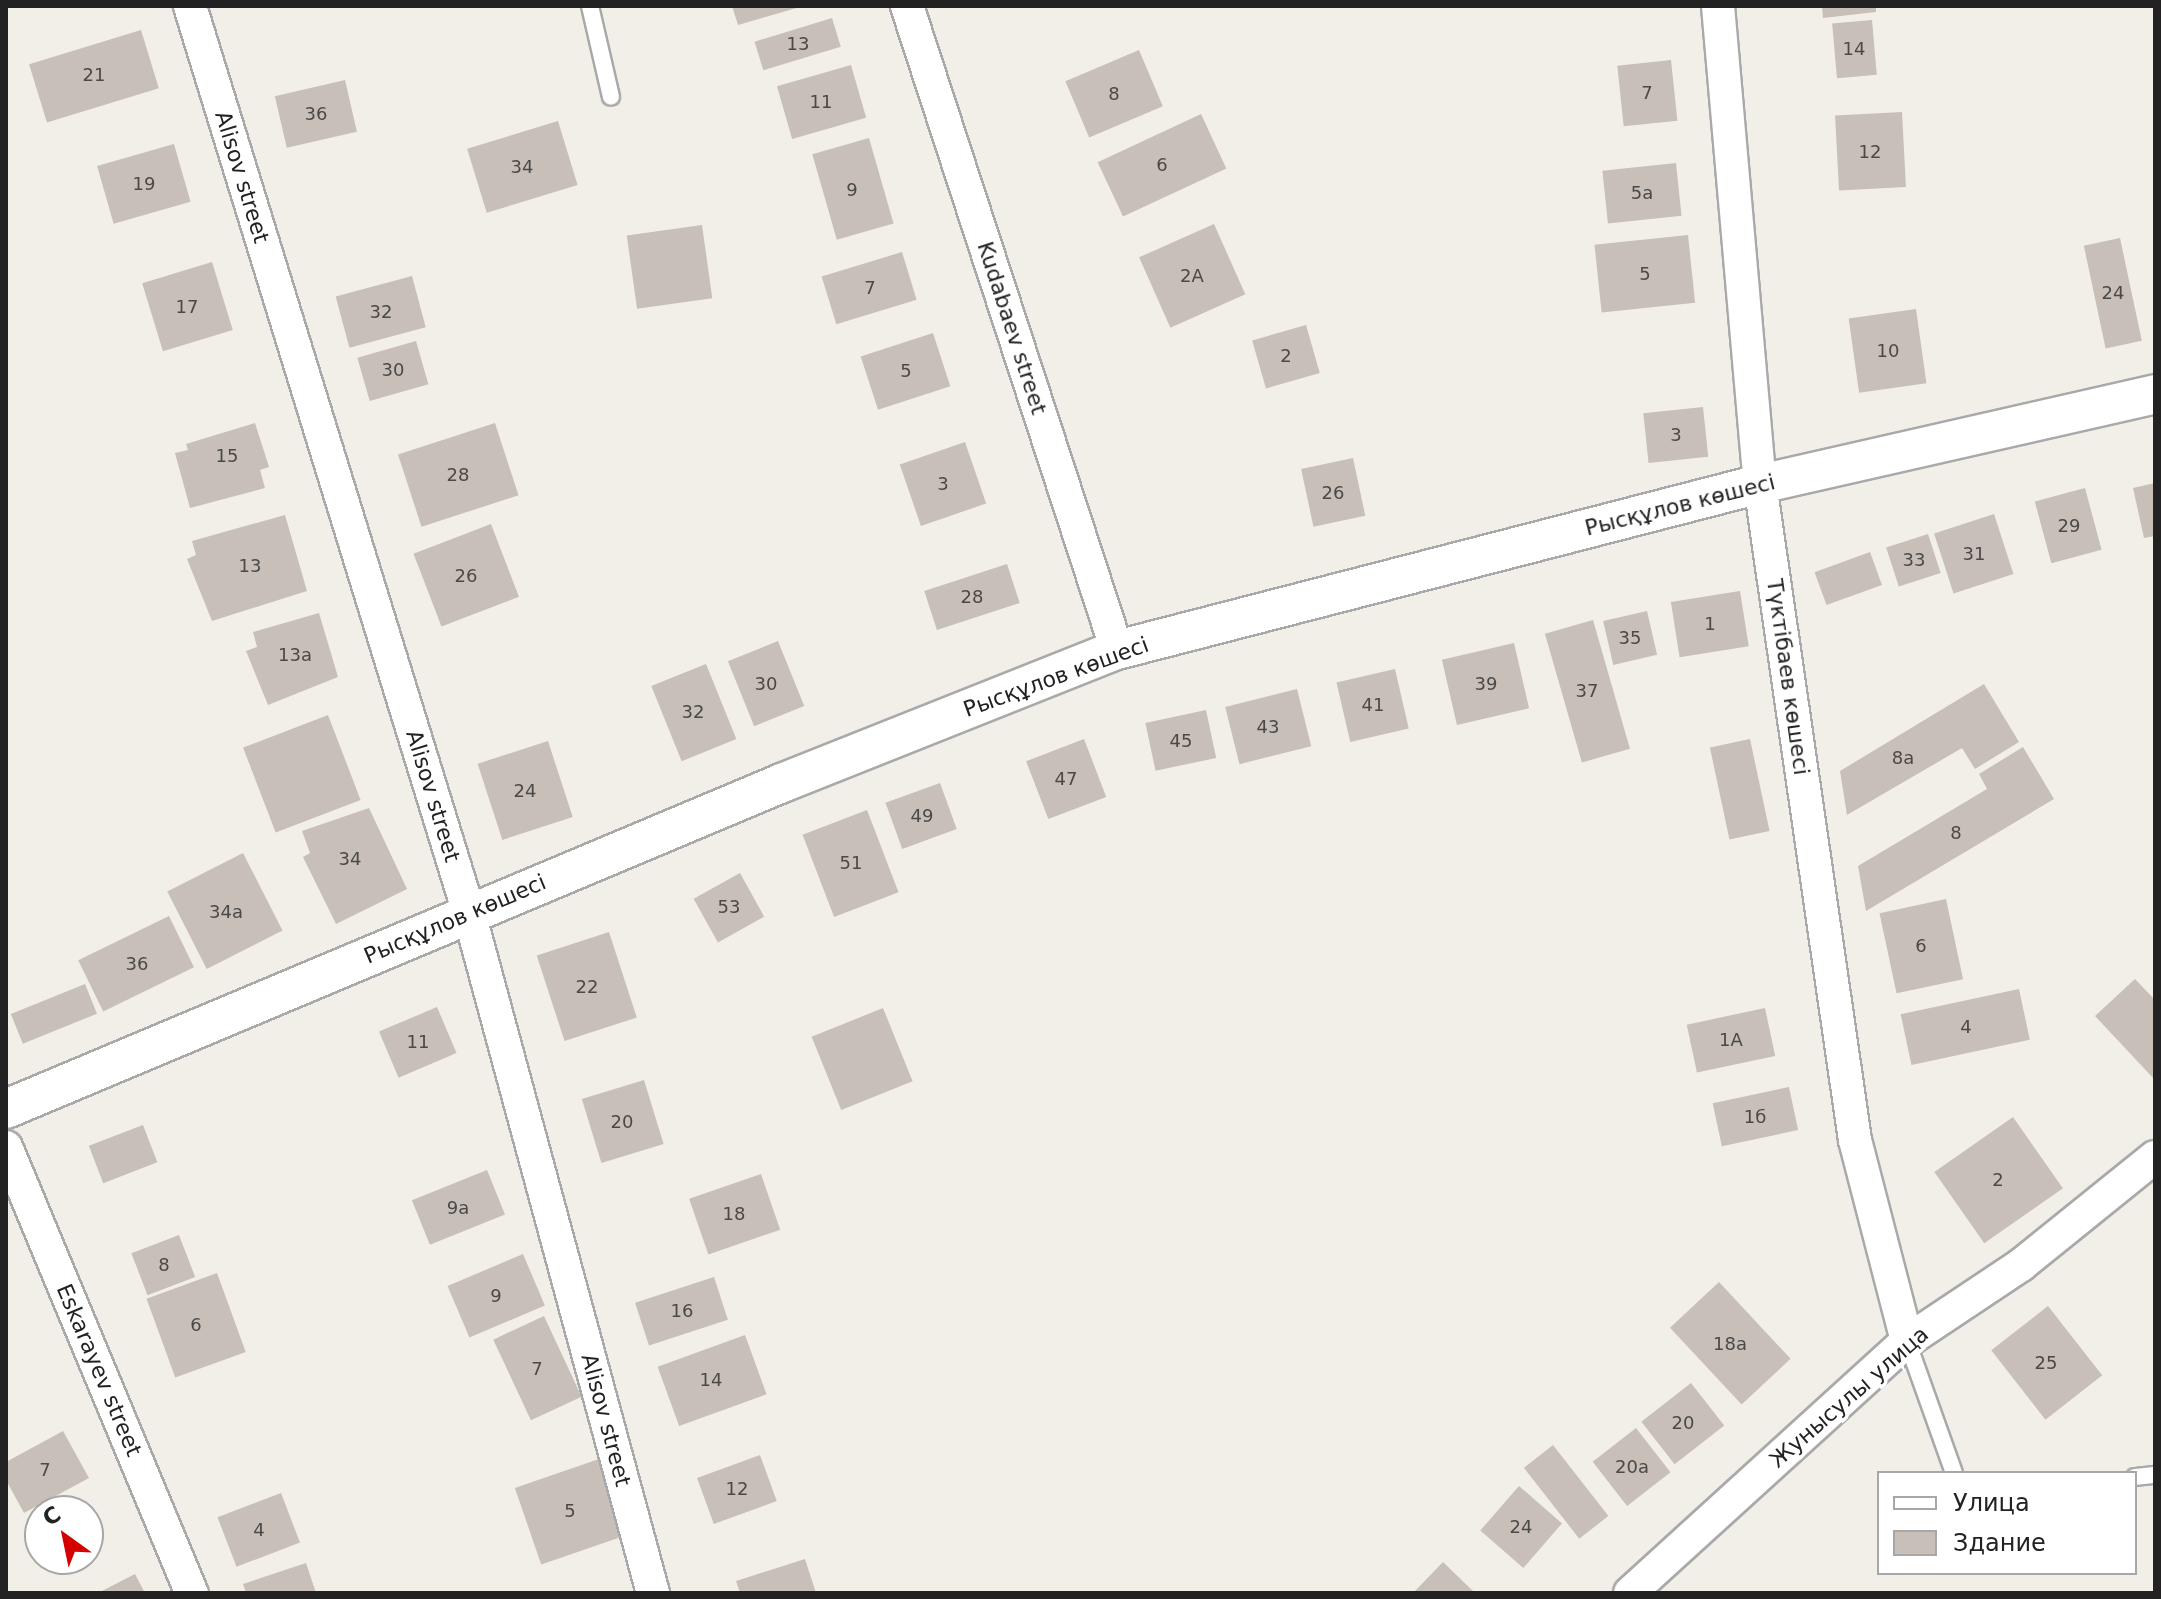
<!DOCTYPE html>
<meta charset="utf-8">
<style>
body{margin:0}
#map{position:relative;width:2161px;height:1599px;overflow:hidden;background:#f2efe9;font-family:"DejaVu Sans",sans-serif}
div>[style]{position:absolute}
.building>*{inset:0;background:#c7bfb8;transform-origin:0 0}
.roads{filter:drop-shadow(2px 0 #a9a9a9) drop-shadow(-2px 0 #a9a9a9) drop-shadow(0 2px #a9a9a9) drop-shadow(0 -2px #a9a9a9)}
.service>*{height:16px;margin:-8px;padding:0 8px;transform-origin:8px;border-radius:8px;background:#fff}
.minor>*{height:32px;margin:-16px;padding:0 16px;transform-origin:16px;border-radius:16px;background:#fff}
.tertiary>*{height:38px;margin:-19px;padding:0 19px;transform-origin:19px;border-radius:19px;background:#fff}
span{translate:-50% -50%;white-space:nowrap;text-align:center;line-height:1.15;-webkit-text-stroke:7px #fff;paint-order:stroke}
.number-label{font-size:18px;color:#4b4948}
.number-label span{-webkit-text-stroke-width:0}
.street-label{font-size:22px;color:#222}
.frame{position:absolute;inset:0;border:8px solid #222;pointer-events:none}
.legend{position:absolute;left:1877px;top:1471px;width:260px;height:104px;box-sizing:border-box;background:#fff;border:2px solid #a7a7a7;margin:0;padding:10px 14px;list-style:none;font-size:24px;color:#222}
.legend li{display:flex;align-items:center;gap:16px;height:40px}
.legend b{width:40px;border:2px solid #a7a7a7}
.north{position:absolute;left:24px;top:1495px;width:80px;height:80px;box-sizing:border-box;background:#fff;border:2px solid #a7a7a7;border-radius:50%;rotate:327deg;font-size:22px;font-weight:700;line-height:32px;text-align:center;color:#222}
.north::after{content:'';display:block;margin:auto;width:28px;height:36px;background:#d40000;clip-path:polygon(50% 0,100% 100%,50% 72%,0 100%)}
</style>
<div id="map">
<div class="building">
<i style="clip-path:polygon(732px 6px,800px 6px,800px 7px,738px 25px)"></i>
<i style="clip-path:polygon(1822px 6px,1876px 6px,1876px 12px,1823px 18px)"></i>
<i style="left:832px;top:18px;width:30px;height:81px;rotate:73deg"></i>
<i style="left:1872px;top:20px;width:55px;height:40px;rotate:85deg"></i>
<i style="left:141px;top:30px;width:61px;height:117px;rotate:73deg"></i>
<i style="left:1139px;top:50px;width:61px;height:80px;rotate:67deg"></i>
<i style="left:1671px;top:60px;width:61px;height:54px;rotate:84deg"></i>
<i style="left:851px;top:65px;width:55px;height:77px;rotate:74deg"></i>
<i style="left:345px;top:80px;width:53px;height:72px;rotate:77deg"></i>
<i style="left:1902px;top:112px;width:75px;height:67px;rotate:87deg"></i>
<i style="left:1201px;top:114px;width:60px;height:114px;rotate:65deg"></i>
<i style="left:558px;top:121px;width:67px;height:95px;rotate:73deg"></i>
<i style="left:869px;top:138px;width:89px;height:59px;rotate:74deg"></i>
<i style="left:174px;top:144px;width:60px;height:80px;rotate:74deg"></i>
<i style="left:1676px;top:163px;width:53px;height:74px;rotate:84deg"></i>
<i style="left:1214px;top:224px;width:77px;height:82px;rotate:66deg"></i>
<i style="left:702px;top:225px;width:74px;height:76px;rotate:82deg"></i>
<i style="left:1688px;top:235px;width:68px;height:94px;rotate:84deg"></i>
<i style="left:2120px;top:238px;width:105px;height:37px;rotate:78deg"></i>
<i style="left:902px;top:252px;width:50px;height:84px;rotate:73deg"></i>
<i style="left:212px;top:262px;width:71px;height:73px;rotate:73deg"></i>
<i style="left:412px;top:276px;width:53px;height:79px;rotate:75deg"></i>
<i style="left:1916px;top:309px;width:75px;height:68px;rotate:82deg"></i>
<i style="left:1306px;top:325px;width:50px;height:56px;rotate:74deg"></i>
<i style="left:933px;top:333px;width:56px;height:76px;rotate:72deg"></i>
<i style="left:416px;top:341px;width:45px;height:61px;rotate:74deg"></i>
<i style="left:1703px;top:407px;width:50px;height:60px;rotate:84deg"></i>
<i style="clip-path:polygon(255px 423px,269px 467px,260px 470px,265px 488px,190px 508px,175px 453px,188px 450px,186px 444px)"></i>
<i style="left:495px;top:423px;width:76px;height:102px;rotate:72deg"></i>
<i style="left:965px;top:442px;width:65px;height:69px;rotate:71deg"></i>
<i style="left:1353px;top:458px;width:59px;height:53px;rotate:78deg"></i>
<i style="clip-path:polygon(2155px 483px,2155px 536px,2144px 538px,2133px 488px)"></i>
<i style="left:2085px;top:488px;width:64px;height:52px;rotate:75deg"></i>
<i style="left:1994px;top:514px;width:63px;height:63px;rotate:72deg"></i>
<i style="clip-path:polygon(285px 515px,307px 591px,212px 621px,187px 559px,196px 555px,192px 541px)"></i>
<i style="left:491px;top:524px;width:78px;height:83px;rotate:69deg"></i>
<i style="left:1928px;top:534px;width:41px;height:44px;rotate:72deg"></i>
<i style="left:1870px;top:552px;width:35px;height:59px;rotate:70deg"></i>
<i style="left:1007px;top:564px;width:41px;height:87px;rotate:72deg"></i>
<i style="left:1740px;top:591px;width:56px;height:70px;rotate:81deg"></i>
<i style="left:1647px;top:611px;width:45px;height:45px;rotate:77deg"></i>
<i style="clip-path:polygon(319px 613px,338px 677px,268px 705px,246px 651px,257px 647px,253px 632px)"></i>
<i style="left:1593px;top:620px;width:134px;height:50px;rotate:74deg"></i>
<i style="left:778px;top:641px;width:70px;height:54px;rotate:68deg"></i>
<i style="left:1514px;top:643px;width:67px;height:74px;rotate:77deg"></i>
<i style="left:706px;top:664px;width:81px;height:59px;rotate:68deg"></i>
<i style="left:1395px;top:669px;width:61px;height:60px;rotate:77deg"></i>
<i style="clip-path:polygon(1984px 684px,2019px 742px,1975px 769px,1962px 748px,1847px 815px,1840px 771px)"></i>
<i style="left:1297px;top:689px;width:59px;height:74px;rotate:76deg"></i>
<i style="left:1206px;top:710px;width:49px;height:62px;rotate:78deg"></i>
<i style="left:328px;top:715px;width:91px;height:91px;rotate:69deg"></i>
<i style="left:1084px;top:739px;width:62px;height:62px;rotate:69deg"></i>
<i style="left:1750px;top:739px;width:94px;height:41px;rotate:78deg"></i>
<i style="left:548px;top:741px;width:80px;height:74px;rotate:72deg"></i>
<i style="clip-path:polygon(2023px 747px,2054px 799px,1866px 911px,1858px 866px,1987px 789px,1979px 774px)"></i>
<i style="left:940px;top:783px;width:49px;height:58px;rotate:70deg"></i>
<i style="clip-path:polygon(369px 808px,407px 889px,336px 924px,303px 857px,310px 853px,302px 831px)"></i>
<i style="left:867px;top:810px;width:88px;height:69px;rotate:69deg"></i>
<i style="left:243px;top:853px;width:87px;height:85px;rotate:63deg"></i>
<i style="left:740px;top:873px;width:50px;height:53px;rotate:61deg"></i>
<i style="left:1946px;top:899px;width:82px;height:68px;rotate:78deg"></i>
<i style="left:169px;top:916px;width:57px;height:101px;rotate:64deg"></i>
<i style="left:609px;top:932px;width:90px;height:76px;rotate:72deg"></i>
<i style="clip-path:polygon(2135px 979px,2155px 1000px,2155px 1080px,2095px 1016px)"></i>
<i style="left:85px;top:984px;width:32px;height:80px;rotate:68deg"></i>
<i style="left:2019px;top:989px;width:52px;height:121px;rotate:78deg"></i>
<i style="left:437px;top:1007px;width:50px;height:63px;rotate:67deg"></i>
<i style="left:883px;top:1008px;width:79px;height:77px;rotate:68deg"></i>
<i style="left:1765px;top:1008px;width:49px;height:80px;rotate:78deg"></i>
<i style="left:644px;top:1080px;width:67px;height:65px;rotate:73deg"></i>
<i style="left:1789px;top:1087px;width:44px;height:78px;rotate:78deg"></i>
<i style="left:2013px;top:1117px;width:87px;height:96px;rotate:55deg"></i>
<i style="left:143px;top:1125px;width:40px;height:58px;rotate:69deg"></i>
<i style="left:487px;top:1170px;width:48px;height:81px;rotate:68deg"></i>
<i style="left:761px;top:1174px;width:59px;height:76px;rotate:71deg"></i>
<i style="left:179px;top:1235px;width:45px;height:51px;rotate:69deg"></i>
<i style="left:523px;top:1254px;width:56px;height:82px;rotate:67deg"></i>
<i style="left:217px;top:1273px;width:84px;height:75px;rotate:70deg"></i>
<i style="left:714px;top:1277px;width:45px;height:83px;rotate:72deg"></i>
<i style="left:1719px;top:1282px;width:105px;height:67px;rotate:47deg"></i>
<i style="left:2048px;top:1306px;width:88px;height:72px;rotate:52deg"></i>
<i style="left:544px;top:1316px;width:89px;height:56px;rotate:65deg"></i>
<i style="left:745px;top:1335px;width:63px;height:93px;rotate:70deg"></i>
<i style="left:1691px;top:1383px;width:54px;height:63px;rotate:52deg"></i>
<i style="left:1636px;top:1428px;width:56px;height:55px;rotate:52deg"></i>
<i style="clip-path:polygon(63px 1431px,89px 1478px,24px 1513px,6px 1480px,6px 1462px)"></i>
<i style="left:1553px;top:1445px;width:90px;height:37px;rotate:52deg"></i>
<i style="left:760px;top:1455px;width:49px;height:67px;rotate:70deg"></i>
<i style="left:599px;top:1459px;width:81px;height:89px;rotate:71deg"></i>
<i style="left:1519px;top:1486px;width:57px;height:59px;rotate:41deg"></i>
<i style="left:281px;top:1493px;width:53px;height:68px;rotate:69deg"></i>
<i style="clip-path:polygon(805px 1559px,816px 1593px,740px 1593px,736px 1581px)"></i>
<i style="clip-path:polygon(1443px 1562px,1475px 1593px,1413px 1593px)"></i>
<i style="clip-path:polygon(306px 1563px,316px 1593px,246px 1593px,243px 1584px)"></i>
<i style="clip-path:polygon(135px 1574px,145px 1593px,98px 1593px)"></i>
</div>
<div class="roads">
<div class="service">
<i style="left:590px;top:6px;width:93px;rotate:77deg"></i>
<i style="left:1907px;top:1341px;width:140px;rotate:70.4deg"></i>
<i style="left:2135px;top:1477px;width:20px;rotate:-6deg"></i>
</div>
<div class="minor">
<i style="left:190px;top:6px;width:949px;rotate:72.9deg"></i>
<i style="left:469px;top:913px;width:704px;rotate:74.86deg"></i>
<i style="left:907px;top:6px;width:677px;rotate:71.94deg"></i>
<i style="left:1718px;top:6px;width:480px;rotate:85deg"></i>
<i style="left:1760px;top:484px;width:663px;rotate:81.76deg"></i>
<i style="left:1855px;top:1140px;width:208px;rotate:75.5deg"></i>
<i style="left:6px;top:1147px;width:483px;rotate:67.4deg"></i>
<i style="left:1630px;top:1593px;width:374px;rotate:-42.3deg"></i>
<i style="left:1907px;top:1341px;width:137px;rotate:-33.7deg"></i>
<i style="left:2021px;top:1265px;width:172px;rotate:-38.9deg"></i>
</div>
<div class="tertiary">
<i style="left:6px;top:1109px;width:842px;rotate:-22.79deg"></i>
<i style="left:782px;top:783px;width:360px;rotate:-21.7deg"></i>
<i style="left:1117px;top:650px;width:664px;rotate:-14.48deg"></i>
<i style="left:1760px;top:484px;width:405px;rotate:-12.8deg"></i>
</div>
</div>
<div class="number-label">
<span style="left:798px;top:44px">13</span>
<span style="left:1854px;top:49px">14</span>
<span style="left:94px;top:75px">21</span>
<span style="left:1647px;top:93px">7</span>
<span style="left:1114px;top:94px">8</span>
<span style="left:821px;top:102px">11</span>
<span style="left:316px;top:114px">36</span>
<span style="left:1870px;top:152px">12</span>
<span style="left:1162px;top:165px">6</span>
<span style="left:522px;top:167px">34</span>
<span style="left:144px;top:184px">19</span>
<span style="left:852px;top:190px">9</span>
<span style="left:1642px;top:193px">5а</span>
<span style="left:1645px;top:274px">5</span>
<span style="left:1192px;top:276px">2А</span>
<span style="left:870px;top:288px">7</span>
<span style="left:2113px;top:293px">24</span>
<span style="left:187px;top:307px">17</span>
<span style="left:381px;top:312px">32</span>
<span style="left:1888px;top:351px">10</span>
<span style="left:1286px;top:356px">2</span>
<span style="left:393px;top:370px">30</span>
<span style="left:906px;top:371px">5</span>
<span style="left:1676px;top:435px">3</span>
<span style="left:227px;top:456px">15</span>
<span style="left:458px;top:475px">28</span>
<span style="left:943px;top:484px">3</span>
<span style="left:1333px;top:493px">26</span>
<span style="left:2069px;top:526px">29</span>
<span style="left:1974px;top:554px">31</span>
<span style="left:1914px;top:560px">33</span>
<span style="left:250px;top:566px">13</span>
<span style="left:466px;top:576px">26</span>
<span style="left:972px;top:597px">28</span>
<span style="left:1710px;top:624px">1</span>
<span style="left:1630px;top:638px">35</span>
<span style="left:295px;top:655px">13а</span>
<span style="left:766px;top:684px">30</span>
<span style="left:1486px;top:684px">39</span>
<span style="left:1587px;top:691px">37</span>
<span style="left:1373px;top:705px">41</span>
<span style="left:693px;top:712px">32</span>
<span style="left:1268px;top:727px">43</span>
<span style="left:1181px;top:741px">45</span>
<span style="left:1903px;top:758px">8а</span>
<span style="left:1066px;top:779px">47</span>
<span style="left:525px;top:791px">24</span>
<span style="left:922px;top:816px">49</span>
<span style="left:1956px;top:833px">8</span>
<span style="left:350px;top:859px">34</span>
<span style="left:851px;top:863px">51</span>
<span style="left:729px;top:907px">53</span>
<span style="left:226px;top:912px">34а</span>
<span style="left:1921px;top:946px">6</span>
<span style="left:137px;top:964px">36</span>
<span style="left:587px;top:987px">22</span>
<span style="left:1966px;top:1027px">4</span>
<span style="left:1731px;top:1040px">1А</span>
<span style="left:418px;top:1042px">11</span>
<span style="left:1755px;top:1117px">1б</span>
<span style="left:622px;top:1122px">20</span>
<span style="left:1998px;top:1180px">2</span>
<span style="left:458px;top:1208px">9а</span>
<span style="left:734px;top:1214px">18</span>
<span style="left:164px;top:1265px">8</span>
<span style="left:496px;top:1296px">9</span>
<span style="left:682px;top:1311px">16</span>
<span style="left:196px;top:1325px">6</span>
<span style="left:1730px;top:1344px">18а</span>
<span style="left:2046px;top:1363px">25</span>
<span style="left:537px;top:1369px">7</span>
<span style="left:711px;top:1380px">14</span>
<span style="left:1683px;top:1423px">20</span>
<span style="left:1632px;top:1467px">20а</span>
<span style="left:45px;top:1470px">7</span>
<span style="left:737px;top:1489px">12</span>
<span style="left:570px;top:1511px">5</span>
<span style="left:1521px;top:1527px">24</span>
<span style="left:259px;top:1530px">4</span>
</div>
<div class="street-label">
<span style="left:242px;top:177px;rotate:73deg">Alisov street</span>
<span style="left:1012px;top:328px;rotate:72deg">Kudabaev street</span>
<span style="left:1680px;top:505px;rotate:-14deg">Рысқұлов көшесі</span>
<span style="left:1056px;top:677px;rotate:-20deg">Рысқұлов көшесі</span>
<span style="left:1788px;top:677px;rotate:82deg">Түктібаев көшесі</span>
<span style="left:433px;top:796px;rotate:73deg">Alisov street</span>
<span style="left:455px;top:919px;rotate:-23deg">Рысқұлов көшесі</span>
<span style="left:99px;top:1370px;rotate:67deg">Eskarayev street</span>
<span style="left:1849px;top:1397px;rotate:-41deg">Жунысулы улица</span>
<span style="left:606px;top:1420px;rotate:75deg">Alisov street</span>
</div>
<div class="frame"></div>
<ul class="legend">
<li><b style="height:10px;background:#fff"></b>Улица</li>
<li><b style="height:22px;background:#c7bfb8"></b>Здание</li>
</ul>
<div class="north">С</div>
</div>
